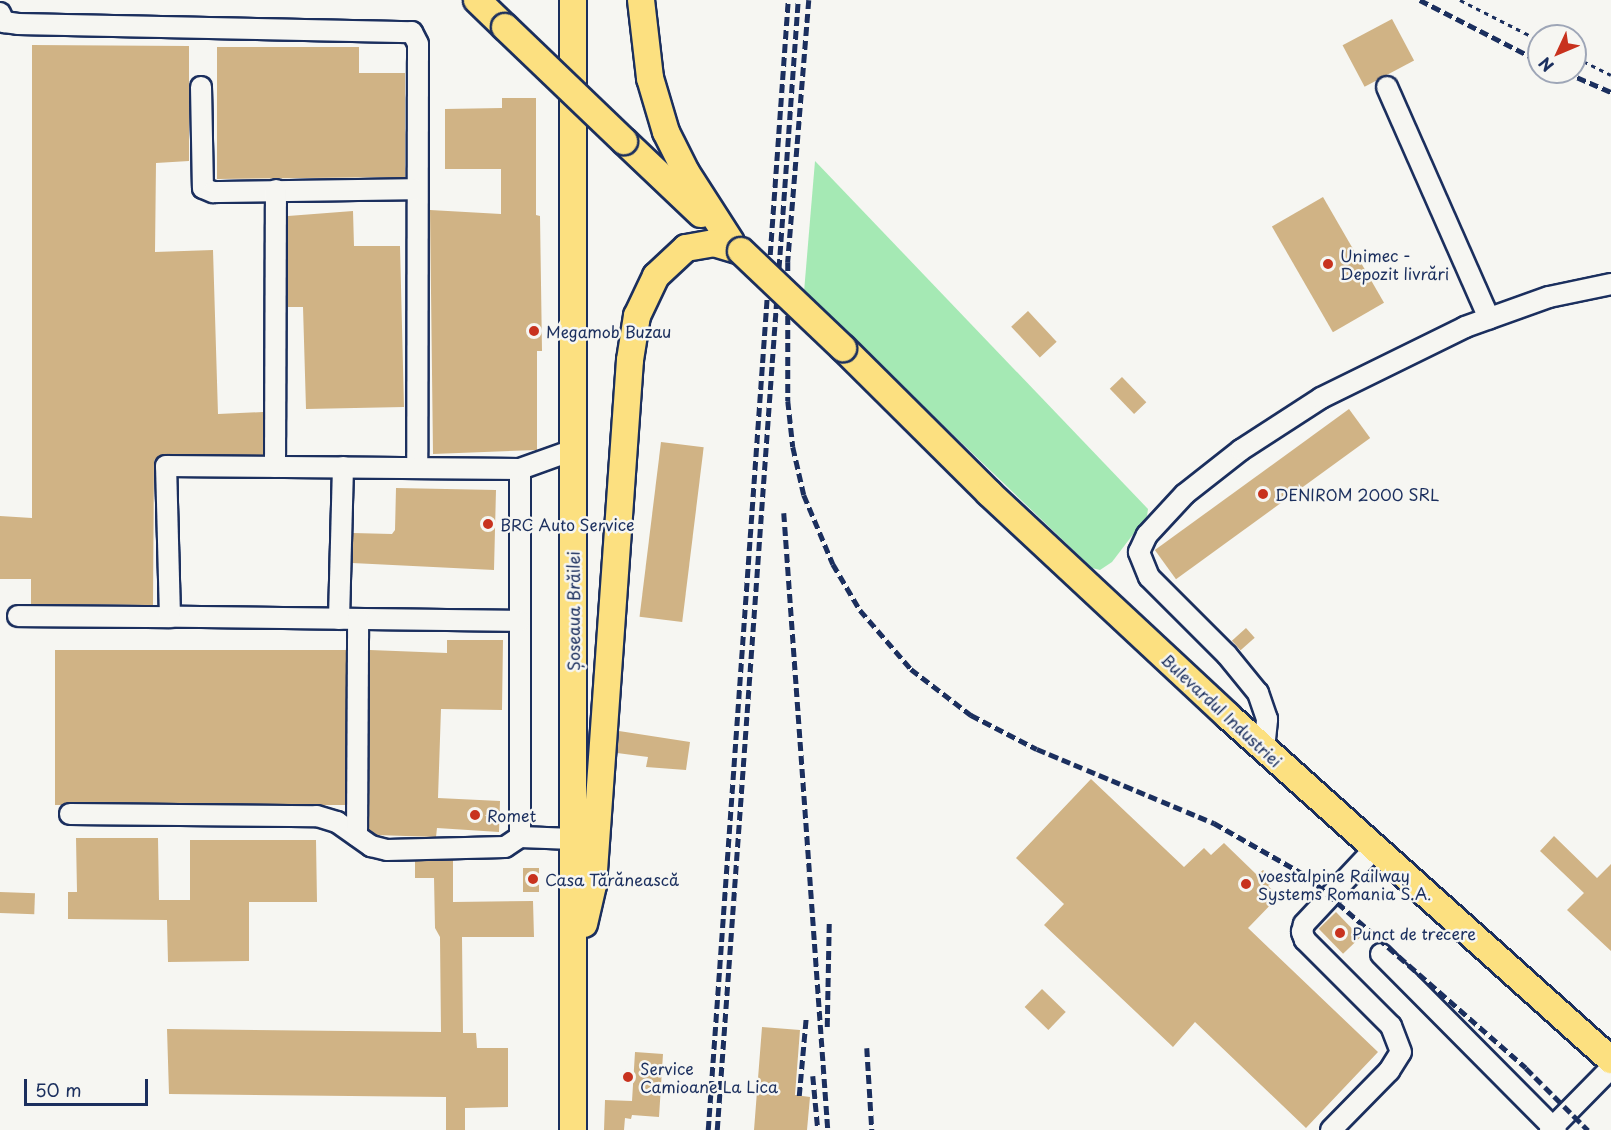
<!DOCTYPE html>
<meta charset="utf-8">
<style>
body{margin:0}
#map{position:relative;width:1611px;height:1130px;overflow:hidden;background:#f6f6f2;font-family:"Playpen Sans",sans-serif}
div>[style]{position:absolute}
.green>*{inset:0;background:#a5e9b4}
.building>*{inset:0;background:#d0b385;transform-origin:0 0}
.path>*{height:3px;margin-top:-1.5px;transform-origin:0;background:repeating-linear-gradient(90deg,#1b2f5e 0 4.5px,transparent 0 9px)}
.roads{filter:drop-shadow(2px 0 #1b2f5e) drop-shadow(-2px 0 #1b2f5e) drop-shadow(0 2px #1b2f5e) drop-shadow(0 -2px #1b2f5e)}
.minor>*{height:20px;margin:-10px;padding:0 10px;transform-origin:10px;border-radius:10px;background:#f6f6f2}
.major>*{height:26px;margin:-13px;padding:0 13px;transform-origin:13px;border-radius:13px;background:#fce080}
.rail>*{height:4.5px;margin-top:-2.25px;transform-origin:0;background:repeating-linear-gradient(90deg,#1b2f5e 0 9px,transparent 0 13.5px)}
.bridges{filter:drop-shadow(2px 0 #1b2f5e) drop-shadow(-2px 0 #1b2f5e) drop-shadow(0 2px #1b2f5e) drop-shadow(0 -2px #1b2f5e)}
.major-bridge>*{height:26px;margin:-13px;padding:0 13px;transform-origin:13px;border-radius:13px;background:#fce080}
.dots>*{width:16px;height:16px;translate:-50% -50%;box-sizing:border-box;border:3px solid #f6f6f2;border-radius:50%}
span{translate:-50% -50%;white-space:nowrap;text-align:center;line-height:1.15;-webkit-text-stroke:5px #f6f6f2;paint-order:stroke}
.poi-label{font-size:16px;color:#1b2f5e}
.left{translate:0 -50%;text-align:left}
.street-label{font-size:16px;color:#1b2f5e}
.north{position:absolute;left:1527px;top:24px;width:60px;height:60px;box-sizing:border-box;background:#f6f6f2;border:2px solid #9ea6b7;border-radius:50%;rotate:226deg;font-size:16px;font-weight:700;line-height:24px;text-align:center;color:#1b2f5e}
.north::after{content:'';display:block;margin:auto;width:21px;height:27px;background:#c8321e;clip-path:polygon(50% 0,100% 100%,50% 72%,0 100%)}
.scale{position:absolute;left:24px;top:1079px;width:124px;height:27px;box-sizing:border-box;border:3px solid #1b2f5e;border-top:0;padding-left:8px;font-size:18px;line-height:21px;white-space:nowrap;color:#1b2f5e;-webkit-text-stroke:4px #f6f6f2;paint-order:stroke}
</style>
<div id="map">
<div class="green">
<i style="clip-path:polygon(815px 161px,1148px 509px,1147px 516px,1112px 562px,1100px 570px,1092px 568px,804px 292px)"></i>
</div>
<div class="building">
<i style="left:1392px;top:19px;width:47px;height:56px;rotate:62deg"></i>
<i style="clip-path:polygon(32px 45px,189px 46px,189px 161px,156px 163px,155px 252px,213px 250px,218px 414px,263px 412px,263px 455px,166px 454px,154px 460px,153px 605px,31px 604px,31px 579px,0 579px,0 516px,32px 518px)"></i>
<i style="clip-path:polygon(217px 47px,359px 47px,359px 73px,405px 73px,405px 177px,217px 179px)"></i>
<i style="clip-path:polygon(502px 98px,536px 98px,536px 215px,540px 216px,542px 351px,537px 351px,537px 450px,433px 454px,430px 210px,501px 214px,501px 169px,445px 169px,445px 109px,502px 108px)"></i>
<i style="left:1323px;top:197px;width:122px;height:59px;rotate:60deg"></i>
<i style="clip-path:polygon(353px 211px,354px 246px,400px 246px,404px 407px,306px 409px,303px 307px,288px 307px,288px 216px)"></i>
<i style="left:1028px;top:311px;width:42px;height:23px;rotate:47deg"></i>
<i style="left:1122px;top:377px;width:35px;height:17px;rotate:46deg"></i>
<i style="left:1349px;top:409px;width:36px;height:240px;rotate:54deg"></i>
<i style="left:661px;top:442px;width:43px;height:176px;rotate:7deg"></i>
<i style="clip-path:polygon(396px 488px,496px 490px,494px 570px,352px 563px,353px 533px,392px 534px,395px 530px)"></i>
<i style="left:1246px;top:628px;width:13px;height:19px;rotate:48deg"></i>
<i style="clip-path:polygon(447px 640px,503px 640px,502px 710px,441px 709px,438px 798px,500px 801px,499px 832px,437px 828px,436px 837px,376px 835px,369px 830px,370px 650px,447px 653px)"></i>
<i style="left:55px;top:650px;width:291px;height:155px"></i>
<i style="clip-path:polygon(619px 731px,690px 742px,686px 770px,646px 767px,648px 757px,617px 753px)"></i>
<i style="clip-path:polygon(1091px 779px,1184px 867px,1204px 848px,1211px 855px,1224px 843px,1257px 875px,1263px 870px,1274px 880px,1268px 886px,1279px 896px,1248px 928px,1378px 1052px,1306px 1128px,1195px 1022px,1173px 1047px,1044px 925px,1064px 904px,1016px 858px)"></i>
<i style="clip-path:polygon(1554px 836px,1597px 878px,1611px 864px,1611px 951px,1567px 910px,1584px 893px,1540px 851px)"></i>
<i style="clip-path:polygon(76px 838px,158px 838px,159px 900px,190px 900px,190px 840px,316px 840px,317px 902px,249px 902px,249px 961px,168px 962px,167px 920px,68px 919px,68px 892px,77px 892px)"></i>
<i style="clip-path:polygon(453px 860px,453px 902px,533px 901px,534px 937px,462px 937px,463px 1033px,476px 1033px,477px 1048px,508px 1048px,508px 1107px,465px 1108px,465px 1130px,446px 1130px,446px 1097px,169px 1094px,167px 1029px,441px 1032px,440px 937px,435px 928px,434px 878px,415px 878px,415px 861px)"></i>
<i style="left:523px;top:868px;width:16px;height:24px"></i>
<i style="left:0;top:892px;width:35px;height:21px;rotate:2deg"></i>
<i style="left:1336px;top:912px;width:35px;height:24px;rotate:46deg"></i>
<i style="left:1042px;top:989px;width:33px;height:25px;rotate:44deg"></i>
<i style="clip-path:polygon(762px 1027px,800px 1030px,795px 1095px,810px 1097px,807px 1130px,754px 1130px)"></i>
<i style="clip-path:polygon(635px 1052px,663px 1054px,659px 1117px,632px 1115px,631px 1119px,625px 1118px,624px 1130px,604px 1130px,605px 1100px,632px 1101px)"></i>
</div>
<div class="path">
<i style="left:1460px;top:0;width:89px;rotate:26.9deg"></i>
<i style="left:1575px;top:57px;width:40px;rotate:26.6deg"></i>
</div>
<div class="roads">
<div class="minor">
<i style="left:0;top:13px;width:10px;rotate:66deg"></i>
<i style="left:4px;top:22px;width:14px;rotate:8deg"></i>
<i style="left:18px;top:24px;width:394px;rotate:1.2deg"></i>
<i style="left:412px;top:32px;width:13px;rotate:63deg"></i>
<i style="left:418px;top:44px;width:424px;rotate:90.1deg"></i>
<i style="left:201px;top:87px;width:101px;rotate:88.9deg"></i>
<i style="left:203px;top:188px;width:11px;rotate:22deg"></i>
<i style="left:213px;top:192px;width:204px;rotate:-0.8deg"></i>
<i style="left:1387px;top:87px;width:253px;rotate:66.2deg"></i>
<i style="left:275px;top:467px;width:277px;rotate:-89.8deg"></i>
<i style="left:520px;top:469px;width:368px;rotate:90deg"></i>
<i style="left:520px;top:837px;width:53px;rotate:2.2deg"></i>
<i style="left:18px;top:616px;width:152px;rotate:0.4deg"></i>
<i style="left:339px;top:619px;width:152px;rotate:-88.5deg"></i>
<i style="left:519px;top:621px;width:349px;rotate:-179.3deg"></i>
<i style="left:170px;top:617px;width:151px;rotate:-91.5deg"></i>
<i style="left:166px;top:466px;width:354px;rotate:0.5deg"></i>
<i style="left:520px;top:469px;width:56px;rotate:-19.7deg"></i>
<i style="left:1264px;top:749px;width:30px;rotate:-84deg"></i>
<i style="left:1267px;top:719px;width:28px;rotate:-109deg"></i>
<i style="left:1258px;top:693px;width:49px;rotate:-129.2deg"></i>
<i style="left:1227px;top:655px;width:110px;rotate:-135deg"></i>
<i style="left:1149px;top:577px;width:27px;rotate:-112deg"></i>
<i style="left:1139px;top:552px;width:19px;rotate:-65deg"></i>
<i style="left:1147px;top:535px;width:56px;rotate:-47.2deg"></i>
<i style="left:1185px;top:494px;width:71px;rotate:-38.2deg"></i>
<i style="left:1241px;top:450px;width:95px;rotate:-33deg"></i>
<i style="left:1321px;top:398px;width:161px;rotate:-26.2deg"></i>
<i style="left:1465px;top:327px;width:89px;rotate:-19.7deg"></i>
<i style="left:1549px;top:297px;width:63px;rotate:-11.8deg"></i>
<i style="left:70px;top:814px;width:247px;rotate:0.5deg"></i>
<i style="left:317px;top:816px;width:21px;rotate:17deg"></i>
<i style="left:337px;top:822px;width:42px;rotate:35.2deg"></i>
<i style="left:371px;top:846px;width:16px;rotate:14deg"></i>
<i style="left:387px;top:850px;width:118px;rotate:-1.5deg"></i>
<i style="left:505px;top:847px;width:18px;rotate:-34deg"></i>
<i style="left:357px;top:836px;width:217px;rotate:-89.7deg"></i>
<i style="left:1381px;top:954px;width:248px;rotate:45.2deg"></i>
<i style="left:1331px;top:1130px;width:83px;rotate:-45.5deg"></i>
<i style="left:1389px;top:1071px;width:22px;rotate:-58deg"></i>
<i style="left:1401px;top:1052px;width:28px;rotate:-111deg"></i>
<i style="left:1391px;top:1026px;width:122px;rotate:-135deg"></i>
<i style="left:1305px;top:940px;width:9px;rotate:-111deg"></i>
<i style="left:1302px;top:932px;width:8px;rotate:-76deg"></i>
<i style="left:1304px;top:924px;width:104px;rotate:-46.9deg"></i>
<i style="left:1550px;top:1130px;width:87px;rotate:-45.5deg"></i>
</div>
<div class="major">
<i style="left:477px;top:0;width:39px;rotate:44deg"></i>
<i style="left:641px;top:0;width:79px;rotate:83.4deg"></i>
<i style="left:650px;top:78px;width:56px;rotate:73.5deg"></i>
<i style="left:666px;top:132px;width:45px;rotate:63.4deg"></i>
<i style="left:686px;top:172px;width:83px;rotate:57.3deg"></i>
<i style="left:624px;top:141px;width:106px;rotate:43.5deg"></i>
<i style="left:843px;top:348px;width:206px;rotate:44.8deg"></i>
<i style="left:989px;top:493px;width:327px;rotate:43deg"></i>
<i style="left:1228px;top:716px;width:515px;rotate:41.93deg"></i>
<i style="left:584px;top:924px;width:40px;rotate:-77deg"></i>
<i style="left:593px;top:885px;width:526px;rotate:-85.97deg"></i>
<i style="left:630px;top:360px;width:45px;rotate:-81deg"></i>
<i style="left:637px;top:316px;width:44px;rotate:-64.6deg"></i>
<i style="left:656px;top:276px;width:41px;rotate:-43deg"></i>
<i style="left:686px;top:248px;width:28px;rotate:-10deg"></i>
<i style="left:714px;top:243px;width:28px;rotate:17deg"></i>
<i style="left:573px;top:1130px;width:1130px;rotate:-90deg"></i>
</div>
</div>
<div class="rail">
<i style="left:809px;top:0;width:263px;rotate:94.6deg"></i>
<i style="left:788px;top:262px;width:139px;rotate:90deg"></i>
<i style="left:788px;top:401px;width:46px;rotate:83.8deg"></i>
<i style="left:793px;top:447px;width:49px;rotate:77.1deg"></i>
<i style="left:804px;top:495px;width:75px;rotate:67.2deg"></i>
<i style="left:833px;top:564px;width:53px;rotate:59.6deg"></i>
<i style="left:860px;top:610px;width:78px;rotate:49.2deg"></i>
<i style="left:911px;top:669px;width:76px;rotate:37.5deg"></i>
<i style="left:971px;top:715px;width:74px;rotate:27.3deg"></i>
<i style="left:1037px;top:749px;width:192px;rotate:22.7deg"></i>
<i style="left:1214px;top:823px;width:107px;rotate:29.7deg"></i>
<i style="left:1307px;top:876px;width:291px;rotate:41.2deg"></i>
<i style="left:1526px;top:1068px;width:88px;rotate:45deg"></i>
<i style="left:1420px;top:0;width:134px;rotate:27.1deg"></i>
<i style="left:1565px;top:72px;width:50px;rotate:23.5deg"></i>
<i style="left:784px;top:513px;width:619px;rotate:85.92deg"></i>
<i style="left:827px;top:1027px;width:107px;rotate:-88.9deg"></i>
<i style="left:867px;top:1048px;width:82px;rotate:86.5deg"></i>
<i style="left:813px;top:1076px;width:54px;rotate:84.7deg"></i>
<i style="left:799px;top:1096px;width:78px;rotate:-84.9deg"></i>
<i style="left:708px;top:1130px;width:1133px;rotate:-85.95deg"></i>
<i style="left:717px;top:1130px;width:1133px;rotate:-85.9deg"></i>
</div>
<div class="bridges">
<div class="major-bridge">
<i style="left:505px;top:27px;width:165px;rotate:43.8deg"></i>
<i style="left:741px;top:251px;width:141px;rotate:43.6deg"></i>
</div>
</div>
<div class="dots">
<i style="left:1328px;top:264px;background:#c8321e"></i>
<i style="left:534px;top:331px;background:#c8321e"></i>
<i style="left:1263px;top:494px;background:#c8321e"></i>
<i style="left:488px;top:524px;background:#c8321e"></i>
<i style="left:475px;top:815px;background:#c8321e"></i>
<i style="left:533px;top:879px;background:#c8321e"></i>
<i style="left:1246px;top:884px;background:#c8321e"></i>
<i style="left:1340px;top:933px;background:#c8321e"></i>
<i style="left:628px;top:1077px;background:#c8321e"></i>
</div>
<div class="poi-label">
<span class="left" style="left:1340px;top:264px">Unimec -<br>Depozit livrări</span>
<span class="left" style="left:546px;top:331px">Megamob Buzau</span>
<span class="left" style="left:1275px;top:494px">DENIROM 2000 SRL</span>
<span class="left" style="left:500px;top:524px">BRC Auto Service</span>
<span class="left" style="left:487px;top:815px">Romet</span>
<span class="left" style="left:1258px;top:884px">voestalpine Railway<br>Systems Romania S.A.</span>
<span class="left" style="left:545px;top:879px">Casa Tărănească</span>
<span class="left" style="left:1352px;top:933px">Punct de trecere</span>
<span class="left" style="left:640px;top:1077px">Service<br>Camioane La Lica</span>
</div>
<div class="street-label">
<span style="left:573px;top:611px;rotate:-90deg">Șoseaua Brăilei</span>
<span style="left:1222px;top:710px;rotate:43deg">Bulevardul Industriei</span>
</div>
<div class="north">N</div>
<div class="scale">50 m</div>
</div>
